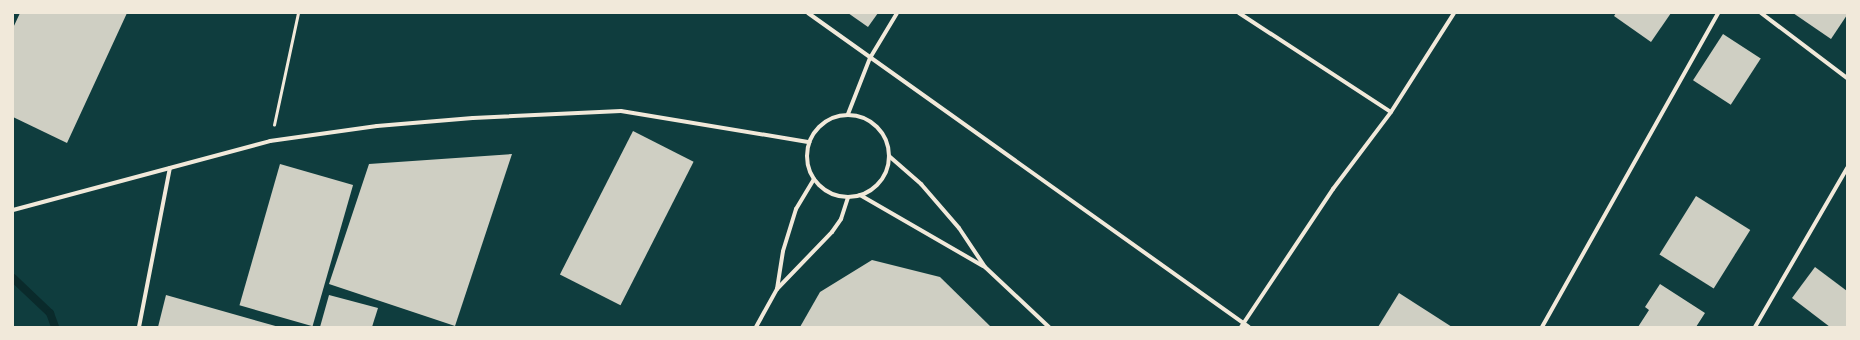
<!DOCTYPE html>
<style>
body{margin:0}
#map{position:relative;width:1860px;height:340px;overflow:hidden;background:#0f3d3e;font-family:"Golos Text",sans-serif}
div>[style]{position:absolute}
.stream>*{height:8px;margin:-4px;padding:0 4px;transform-origin:4px;border-radius:4px;background:#0a2a2b}
.building>*{inset:0;background:#cfcfc3;transform-origin:0 0}
.path>*{height:2.5px;margin:-1.25px;padding:0 1.25px;transform-origin:1.25px;border-radius:1.25px;background:#f1e9da}
.minor>*{height:4px;margin:-2px;padding:0 2px;transform-origin:2px;border-radius:2px;background:#f1e9da}
.minor>.ring{margin:-2px;padding:0;box-sizing:content-box;background:none;border:4px solid #f1e9da;border-radius:50%}
span{translate:-50% -50%;white-space:nowrap;text-align:center;line-height:1.15;-webkit-text-stroke:3.5px #f1e9da;paint-order:stroke}
.frame{position:absolute;inset:0;border:14px solid #f1e9da;pointer-events:none}
</style>
<div id="map">
<div class="stream">
<i style="left:13px;top:278px;width:51px;rotate:43.4deg"></i>
<i style="left:50px;top:313px;width:15px;rotate:70deg"></i>
</div>
<div class="building">
<i style="clip-path:polygon(20px 13px,127px 13px,67px 143px,13px 117px,13px 28px)"></i>
<i style="clip-path:polygon(848px 13px,878px 13px,868px 27px)"></i>
<i style="clip-path:polygon(1616px 13px,1671px 13px,1651px 42px,1614px 16px)"></i>
<i style="clip-path:polygon(1793px 13px,1847px 13px,1847px 15px,1831px 39px)"></i>
<i style="left:1723px;top:34px;width:45px;height:55px;rotate:33deg"></i>
<i style="left:633px;top:131px;width:68px;height:161px;rotate:27deg"></i>
<i style="clip-path:polygon(512px 154px,455px 326px,329px 284px,369px 164px)"></i>
<i style="left:280px;top:164px;width:76px;height:147px;rotate:16deg"></i>
<i style="left:1696px;top:196px;width:64px;height:69px;rotate:32deg"></i>
<i style="clip-path:polygon(872px 260px,940px 277px,991px 327px,800px 327px,820px 292px)"></i>
<i style="clip-path:polygon(1815px 267px,1847px 291px,1847px 327px,1830px 327px,1792px 298px)"></i>
<i style="clip-path:polygon(1660px 284px,1705px 313px,1696px 327px,1638px 327px,1649px 310px,1645px 307px)"></i>
<i style="clip-path:polygon(1399px 293px,1452px 327px,1378px 327px)"></i>
<i style="clip-path:polygon(166px 295px,279px 327px,158px 327px)"></i>
<i style="clip-path:polygon(329px 295px,378px 308px,372px 327px,320px 327px)"></i>
</div>
<div class="path">
<i style="left:274px;top:125px;width:115px;rotate:-77.9deg"></i>
</div>
<div class="minor">
<i style="left:808px;top:13px;width:541px;rotate:35.45deg"></i>
<i style="left:1239px;top:13px;width:181px;rotate:33.1deg"></i>
<i style="left:1761px;top:13px;width:108px;rotate:37.1deg"></i>
<i style="left:848px;top:114px;width:60px;rotate:-68.6deg"></i>
<i style="left:870px;top:58px;width:52px;rotate:-59deg"></i>
<i class="ring" style="left:807px;top:115px;width:78px;height:78px"></i>
<i style="left:889px;top:156px;width:43px;rotate:41.2deg"></i>
<i style="left:921px;top:184px;width:58px;rotate:49.2deg"></i>
<i style="left:959px;top:228px;width:47px;rotate:56.3deg"></i>
<i style="left:985px;top:267px;width:88px;rotate:43.2deg"></i>
<i style="left:860px;top:195px;width:142px;rotate:30deg"></i>
<i style="left:13px;top:210px;width:266px;rotate:-15deg"></i>
<i style="left:270px;top:141px;width:108px;rotate:-8deg"></i>
<i style="left:377px;top:126px;width:96px;rotate:-4.8deg"></i>
<i style="left:473px;top:118px;width:148px;rotate:-2.7deg"></i>
<i style="left:621px;top:111px;width:191px;rotate:9.4deg"></i>
<i style="left:777px;top:289px;width:38px;rotate:-81deg"></i>
<i style="left:783px;top:251px;width:44px;rotate:-72.8deg"></i>
<i style="left:796px;top:209px;width:35px;rotate:-59deg"></i>
<i style="left:139px;top:327px;width:162px;rotate:-79deg"></i>
<i style="left:756px;top:327px;width:43px;rotate:-61.1deg"></i>
<i style="left:777px;top:289px;width:79px;rotate:-46deg"></i>
<i style="left:832px;top:232px;width:16px;rotate:-55deg"></i>
<i style="left:841px;top:219px;width:23px;rotate:-72deg"></i>
<i style="left:1241px;top:327px;width:166px;rotate:-56.3deg"></i>
<i style="left:1333px;top:189px;width:96px;rotate:-53deg"></i>
<i style="left:1391px;top:112px;width:117px;rotate:-57.5deg"></i>
<i style="left:1542px;top:327px;width:360px;rotate:-60.7deg"></i>
<i style="left:1755px;top:327px;width:184px;rotate:-59.9deg"></i>
</div>
<div class="frame"></div>
</div>
